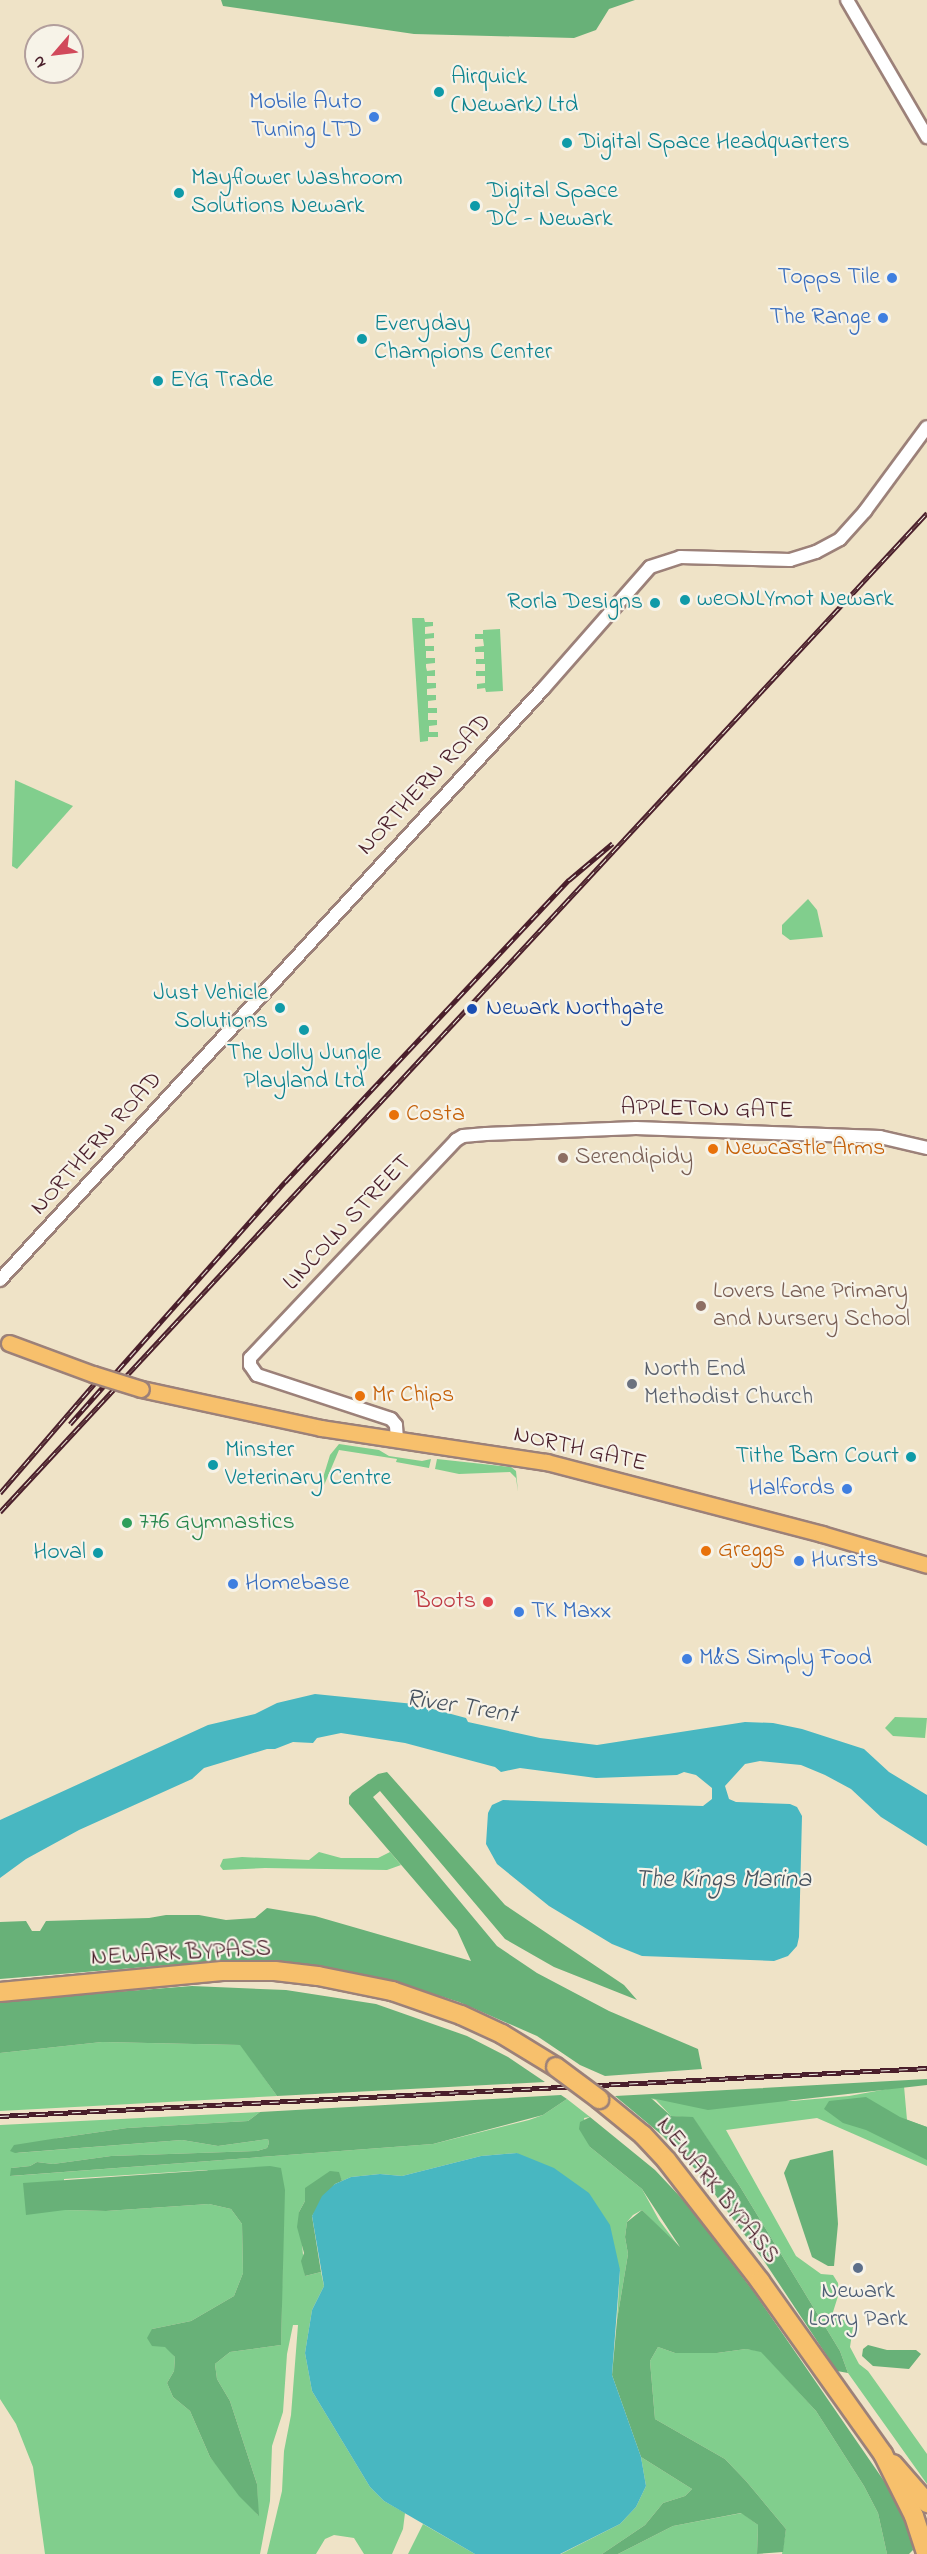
<!DOCTYPE html>
<style>
body{margin:0}
#map{position:relative;width:927px;height:2554px;overflow:hidden;background:#efe3c7;font-family:"Indie Flower",sans-serif}
div>[style]{position:absolute}
.green>*{inset:0;background:#81ce8d}
.forest>*{inset:0;background:#68b178}
.water>*{inset:0;background:#48b7c1}
.roads{filter:drop-shadow(2px 0 #9c8179) drop-shadow(-2px 0 #9c8179) drop-shadow(0 2px #9c8179) drop-shadow(0 -2px #9c8179)}
.minor>*{height:12px;margin:-6px;padding:0 6px;transform-origin:6px;border-radius:6px;background:#fff}
.major>*{height:15px;margin:-7.5px;padding:0 7.5px;transform-origin:7.5px;border-radius:7.5px;background:#f7c06c}
.highway>*{height:18px;margin:-9px;padding:0 9px;transform-origin:9px;border-radius:9px;background:#f7c06c}
.rail>*{height:5px;margin-top:-2.5px;transform-origin:0;background:repeating-linear-gradient(90deg,#f7f3e8 0 9px,#4a1f2b 0 18px);box-sizing:border-box;border-block:2px solid #4a1f2b}
.bridges{filter:drop-shadow(2px 0 #9c8179) drop-shadow(-2px 0 #9c8179) drop-shadow(0 2px #9c8179) drop-shadow(0 -2px #9c8179)}
.major-bridge>*{height:15px;margin:-7.5px;padding:0 7.5px;transform-origin:7.5px;border-radius:7.5px;background:#f7c06c}
.highway-bridge>*{height:18px;margin:-9px;padding:0 9px;transform-origin:9px;border-radius:9px;background:#f7c06c}
.dots>*{width:16px;height:16px;translate:-50% -50%;box-sizing:border-box;border:3px solid #f7f3e8;border-radius:50%}
span{translate:-50% -50%;white-space:nowrap;text-align:center;line-height:1.15;-webkit-text-stroke:4.5px #f7f3e8;paint-order:stroke}
.culture-label{font-size:24px;color:#0d838f}
.left{translate:0 -50%;text-align:left}
.right{translate:-100% -50%;text-align:right}
.shop-label{font-size:24px;color:#366cbe}
.street-label{font-size:24px;color:#4a1f2b}
.transit-label{font-size:24px;color:#164399}
.food-label{font-size:24px;color:#c56008}
.education-label{font-size:24px;color:#785e54}
.worship-label{font-size:24px;color:#5b616d}
.leisure-label{font-size:24px;color:#27864d}
.health-label{font-size:24px;color:#be3a42}
.service-label{font-size:24px;color:#4e5e75}
.water-label{font-size:26px;color:#495460;font-style:italic}
.north{position:absolute;left:24px;top:24px;width:60px;height:60px;box-sizing:border-box;background:#f7f3e8;border:2px solid #b29e9c;border-radius:50%;rotate:242deg;font-size:16px;font-weight:700;line-height:24px;text-align:center;color:#4a1f2b}
.north::after{content:'';display:block;margin:auto;width:21px;height:27px;background:#d1495b;clip-path:polygon(50% 0,100% 100%,50% 72%,0 100%)}
</style>
<div id="map">
<div class="green">
<i style="clip-path:polygon(412px 618px,424px 618px,425px 622px,433px 622px,433px 626px,425px 627px,425px 634px,434px 633px,434px 638px,425px 639px,425px 646px,434px 646px,434px 651px,426px 651px,426px 658px,435px 658px,435px 663px,426px 664px,426px 667px,427px 671px,435px 670px,435px 676px,427px 676px,427px 683px,436px 683px,436px 688px,427px 689px,427px 695px,436px 695px,436px 700px,428px 701px,428px 708px,437px 708px,437px 713px,428px 713px,428px 720px,437px 720px,437px 725px,429px 726px,429px 732px,438px 732px,438px 737px,428px 737px,428px 741px,420px 742px)"></i>
<i style="clip-path:polygon(500px 629px,503px 691px,486px 692px,485px 688px,477px 689px,477px 684px,485px 683px,485px 676px,476px 676px,476px 671px,485px 671px,485px 664px,476px 664px,476px 659px,484px 659px,484px 652px,475px 652px,475px 647px,484px 646px,483px 639px,475px 639px,475px 634px,483px 634px,483px 630px)"></i>
<i style="clip-path:polygon(15px 780px,73px 806px,17px 869px,12px 866px)"></i>
<i style="clip-path:polygon(808px 899px,817px 910px,823px 937px,790px 940px,782px 934px,782px 925px)"></i>
<i style="clip-path:polygon(339px 1444px,379px 1450px,389px 1456px,422px 1461px,431px 1459px,429px 1468px,396px 1462px,397px 1459px,339px 1450px,319px 1497px,318px 1494px,330px 1455px)"></i>
<i style="clip-path:polygon(437px 1459px,511px 1467px,516px 1471px,518px 1492px,516px 1478px,510px 1472px,459px 1474px,435px 1469px)"></i>
<i style="clip-path:polygon(895px 1717px,927px 1718px,925px 1738px,893px 1736px,885px 1728px)"></i>
<i style="clip-path:polygon(319px 1852px,341px 1858px,378px 1858px,390px 1852px,401px 1865px,387px 1870px,265px 1868px,223px 1870px,220px 1866px,223px 1859px,242px 1857px,309px 1860px)"></i>
<i style="clip-path:polygon(102px 2042px,241px 2045px,277px 2096px,0 2111px,0 2053px)"></i>
<i style="clip-path:polygon(904px 2086px,907px 2120px,927px 2127px,927px 2166px,817px 2118px,726px 2130px,796px 2256px,821px 2274px,833px 2275px,838px 2283px,839px 2293px,833px 2312px,835px 2318px,849px 2321px,853px 2327px,850px 2347px,859px 2364px,868px 2371px,927px 2454px,927px 2484px,848px 2373px,840px 2351px,739px 2185px,693px 2118px,671px 2116px,656px 2100px,643px 2096px,792px 2101px,849px 2096px)"></i>
<i style="clip-path:polygon(evenodd,567px 2099px,590px 2117px,584px 2118px,590px 2147px,642px 2189px,659px 2220px,683px 2252px,642px 2210px,633px 2215px,627px 2222px,625px 2237px,628px 2254px,617px 2320px,620px 2270px,517px 2153px,481px 2156px,402px 2176px,380px 2174px,351px 2177px,342px 2181px,338px 2172px,305px 2201px,299px 2212px,305px 2276px,321px 2272px,324px 2286px,312px 2310px,305px 2353px,312px 2391px,370px 2487px,384px 2501px,405px 2513px,403px 2529px,392px 2554px,364px 2554px,354px 2538px,334px 2535px,325px 2539px,316px 2554px,267px 2554px,282px 2491px,284px 2451px,291px 2415px,298px 2325px,293px 2325px,287px 2354px,283px 2412px,272px 2446px,270px 2501px,260px 2554px,45px 2554px,33px 2467px,16px 2424px,0 2399px,0 2125px,260px 2112px,248px 2121px,127px 2128px,58px 2138px,16px 2153px,182px 2140px,218px 2146px,268px 2139px,269px 2143px,267px 2148px,257px 2151px,111px 2156px,53px 2164px,37px 2162px,30px 2166px,11px 2168px,11px 2176px,433px 2144px,529px 2120px,543px 2115px,567px 2099px,207px 2170px,283px 2231px,281px 2345px,230px 2352px,215px 2364px,217px 2379px,230px 2401px,257px 2484px,258px 2515px,210px 2457px,190px 2411px,173px 2397px,167px 2383px,174px 2371px,175px 2357px,152px 2329px,191px 2321px,234px 2296px,243px 2273px,242px 2224px,231px 2209px,209px 2204px,106px 2211px,65px 2210px,64px 2179px,207px 2170px)"></i>
<i style="clip-path:polygon(658px 2347px,675px 2353px,717px 2353px,746px 2349px,761px 2351px,816px 2411px,864px 2486px,878px 2513px,887px 2554px,782px 2554px,786px 2529px,746px 2481px,725px 2459px,655px 2419px,650px 2361px)"></i>
<i style="clip-path:polygon(641px 2457px,692px 2489px,685px 2496px,663px 2503px,645px 2525px,602px 2554px,561px 2554px,620px 2524px,636px 2507px,646px 2486px)"></i>
<i style="clip-path:polygon(742px 2513px,758px 2525px,757px 2554px,618px 2554px,673px 2526px)"></i>
<i style="clip-path:polygon(423px 2524px,475px 2554px,408px 2554px)"></i>
</div>
<div class="forest">
<i style="clip-path:polygon(221px 0,635px 0,609px 9px,596px 30px,574px 38px,414px 34px,223px 6px)"></i>
<i style="clip-path:polygon(387px 1772px,505px 1905px,624px 1985px,637px 2000px,554px 1967px,505px 1939px,380px 1791px,373px 1797px,497px 1946px,537px 1973px,609px 2011px,698px 2049px,702px 2069px,605px 2076px,580px 2065px,537px 2036px,459px 2002px,389px 1980px,320px 1966px,282px 1962px,218px 1961px,0 1979px,0 1922px,26px 1921px,32px 1931px,40px 1931px,46px 1921px,149px 1918px,166px 1915px,199px 1915px,226px 1920px,255px 1918px,267px 1908px,315px 1916px,471px 1961px,457px 1930px,349px 1804px,349px 1797px,352px 1793px,378px 1774px)"></i>
<i style="clip-path:polygon(192px 1986px,286px 1990px,376px 2004px,467px 2036px,508px 2057px,545px 2082px,277px 2096px,240px 2045px,102px 2042px,0 2053px,0 2001px)"></i>
<i style="clip-path:polygon(927px 2079px,927px 2085px,708px 2110px,651px 2098px,671px 2116px,693px 2117px,739px 2185px,840px 2351px,848px 2373px,837px 2371px,766px 2264px,700px 2174px,663px 2136px,615px 2096px)"></i>
<i style="clip-path:polygon(561px 2095px,567px 2099px,543px 2115px,433px 2144px,10px 2176px,11px 2168px,30px 2166px,37px 2162px,53px 2164px,111px 2156px,257px 2151px,267px 2148px,269px 2143px,268px 2139px,218px 2146px,182px 2140px,15px 2153px,10px 2151px,14px 2145px,58px 2138px,127px 2128px,248px 2121px,260px 2112px)"></i>
<i style="clip-path:polygon(866px 2097px,900px 2117px,927px 2127px,927px 2160px,866px 2130px,843px 2123px,824px 2109px,829px 2101px)"></i>
<i style="clip-path:polygon(590px 2117px,655px 2170px,686px 2203px,754px 2292px,904px 2510px,912px 2537px,913px 2550px,909px 2554px,887px 2554px,878px 2513px,864px 2486px,816px 2411px,761px 2352px,746px 2349px,717px 2353px,675px 2353px,658px 2347px,650px 2361px,655px 2419px,725px 2459px,746px 2481px,786px 2529px,783px 2552px,757px 2554px,758px 2525px,741px 2513px,673px 2526px,618px 2554px,602px 2554px,645px 2525px,663px 2503px,685px 2496px,692px 2489px,641px 2457px,612px 2375px,617px 2320px,628px 2254px,625px 2237px,627px 2222px,642px 2210px,680px 2247px,642px 2189px,590px 2147px,579px 2129px,580px 2122px)"></i>
<i style="clip-path:polygon(833px 2150px,838px 2224px,834px 2266px,828px 2266px,812px 2257px,784px 2173px,790px 2160px)"></i>
<i style="clip-path:polygon(270px 2166px,281px 2168px,285px 2190px,281px 2345px,230px 2352px,215px 2364px,217px 2379px,230px 2401px,257px 2484px,259px 2516px,239px 2496px,210px 2457px,190px 2411px,173px 2397px,167px 2383px,174px 2371px,175px 2357px,165px 2347px,152px 2346px,147px 2338px,152px 2329px,191px 2321px,234px 2296px,243px 2273px,242px 2224px,231px 2209px,209px 2204px,106px 2211px,65px 2210px,26px 2215px,23px 2183px)"></i>
<i style="clip-path:polygon(330px 2171px,339px 2172px,342px 2181px,335px 2184px,312px 2216px,321px 2272px,305px 2276px,301px 2261px,304px 2253px,297px 2227px,299px 2212px,305px 2201px,305px 2188px)"></i>
<i style="clip-path:polygon(868px 2345px,887px 2350px,916px 2350px,921px 2354px,909px 2369px,873px 2366px,862px 2356px,863px 2349px)"></i>
</div>
<div class="water">
<i style="clip-path:polygon(315px 1694px,414px 1704px,466px 1718px,468px 1722px,540px 1738px,597px 1745px,745px 1722px,773px 1723px,802px 1729px,864px 1749px,889px 1772px,927px 1795px,927px 1846px,881px 1817px,851px 1789px,825px 1775px,801px 1765px,760px 1761px,745px 1764px,725px 1786px,729px 1799px,736px 1802px,790px 1804px,797px 1807px,802px 1816px,799px 1937px,797px 1946px,788px 1956px,774px 1961px,642px 1956px,612px 1944px,549px 1906px,497px 1864px,486px 1844px,488px 1813px,492px 1805px,503px 1800px,703px 1806px,712px 1799px,712px 1788px,696px 1775px,684px 1772px,677px 1775px,596px 1778px,520px 1768px,501px 1772px,495px 1767px,405px 1743px,341px 1733px,317px 1738px,313px 1743px,293px 1742px,275px 1749px,267px 1749px,204px 1768px,192px 1779px,79px 1830px,26px 1859px,0 1878px,0 1820px,208px 1725px,255px 1714px,277px 1703px)"></i>
<i style="clip-path:polygon(517px 2153px,554px 2168px,589px 2193px,610px 2225px,620px 2270px,612px 2375px,641px 2457px,646px 2486px,636px 2507px,620px 2524px,560px 2554px,475px 2554px,384px 2501px,370px 2487px,312px 2391px,305px 2353px,312px 2310px,324px 2286px,312px 2216px,322px 2196px,335px 2184px,351px 2177px,380px 2174px,402px 2176px,481px 2156px)"></i>
</div>
<div class="roads">
<div class="minor">
<i style="left:847px;top:0;width:159px;rotate:59.7deg"></i>
<i style="left:0;top:1280px;width:803px;rotate:-47.42deg"></i>
<i style="left:543px;top:689px;width:162px;rotate:-48.7deg"></i>
<i style="left:650px;top:567px;width:32px;rotate:-18deg"></i>
<i style="left:680px;top:557px;width:110px;rotate:1.6deg"></i>
<i style="left:790px;top:560px;width:27px;rotate:-17deg"></i>
<i style="left:816px;top:552px;width:27px;rotate:-28deg"></i>
<i style="left:840px;top:539px;width:38px;rotate:-48deg"></i>
<i style="left:865px;top:511px;width:104px;rotate:-53.6deg"></i>
<i style="left:397px;top:1440px;width:15px;rotate:-94deg"></i>
<i style="left:396px;top:1425px;width:8px;rotate:-130deg"></i>
<i style="left:391px;top:1419px;width:141px;rotate:-161.8deg"></i>
<i style="left:257px;top:1375px;width:12px;rotate:-125deg"></i>
<i style="left:250px;top:1365px;width:7px;rotate:-90deg"></i>
<i style="left:250px;top:1358px;width:300px;rotate:-46.6deg"></i>
<i style="left:456px;top:1140px;width:8px;rotate:-30deg"></i>
<i style="left:463px;top:1136px;width:23px;rotate:-5deg"></i>
<i style="left:486px;top:1134px;width:150px;rotate:-2.3deg"></i>
<i style="left:636px;top:1128px;width:244px;rotate:2.1deg"></i>
<i style="left:880px;top:1137px;width:48px;rotate:13.2deg"></i>
</div>
<div class="major">
<i style="left:141px;top:1389px;width:184px;rotate:12.2deg"></i>
<i style="left:321px;top:1428px;width:228px;rotate:8.6deg"></i>
<i style="left:546px;top:1462px;width:285px;rotate:14.6deg"></i>
<i style="left:822px;top:1534px;width:109px;rotate:16.4deg"></i>
</div>
<div class="highway">
<i style="left:0;top:1992px;width:223px;rotate:-5.4deg"></i>
<i style="left:222px;top:1971px;width:53px"></i>
<i style="left:275px;top:1971px;width:43px;rotate:6.6deg"></i>
<i style="left:318px;top:1976px;width:76px;rotate:11.5deg"></i>
<i style="left:392px;top:1991px;width:73px;rotate:19.2deg"></i>
<i style="left:461px;top:2015px;width:45px;rotate:24.9deg"></i>
<i style="left:502px;top:2034px;width:63px;rotate:31.4deg"></i>
<i style="left:599px;top:2099px;width:57px;rotate:39.3deg"></i>
<i style="left:643px;top:2135px;width:35px;rotate:47deg"></i>
<i style="left:667px;top:2161px;width:152px;rotate:52.2deg"></i>
<i style="left:760px;top:2281px;width:212px;rotate:54.6deg"></i>
<i style="left:883px;top:2454px;width:69px;rotate:63.4deg"></i>
<i style="left:914px;top:2516px;width:40px;rotate:72deg"></i>
<i style="left:893px;top:2464px;width:52px;rotate:48.9deg"></i>
</div>
</div>
<div class="rail">
<i style="left:70px;top:1424px;width:324px;rotate:-48.4deg"></i>
<i style="left:285px;top:1182px;width:415px;rotate:-46.8deg"></i>
<i style="left:569px;top:880px;width:57px;rotate:-40.1deg"></i>
<i style="left:0;top:1493px;width:155px;rotate:-49.2deg"></i>
<i style="left:0;top:1512px;width:1363px;rotate:-47.14deg"></i>
<i style="left:0;top:2116px;width:928px;rotate:-2.96deg"></i>
</div>
<div class="bridges">
<div class="major-bridge">
<i style="left:9px;top:1343px;width:90px;rotate:20.3deg"></i>
<i style="left:93px;top:1374px;width:50px;rotate:17.4deg"></i>
</div>
<div class="highway-bridge">
<i style="left:556px;top:2067px;width:54px;rotate:36.7deg"></i>
</div>
</div>
<div class="dots">
<i style="left:439px;top:92px;background:#0f9aa8"></i>
<i style="left:374px;top:117px;background:#3f7fe0"></i>
<i style="left:567px;top:143px;background:#0f9aa8"></i>
<i style="left:179px;top:193px;background:#0f9aa8"></i>
<i style="left:475px;top:206px;background:#0f9aa8"></i>
<i style="left:892px;top:278px;background:#3f7fe0"></i>
<i style="left:883px;top:318px;background:#3f7fe0"></i>
<i style="left:362px;top:339px;background:#0f9aa8"></i>
<i style="left:158px;top:381px;background:#0f9aa8"></i>
<i style="left:685px;top:600px;background:#0f9aa8"></i>
<i style="left:655px;top:603px;background:#0f9aa8"></i>
<i style="left:280px;top:1008px;background:#0f9aa8"></i>
<i style="left:472px;top:1009px;background:#1a4fb4"></i>
<i style="left:304px;top:1030px;background:#0f9aa8"></i>
<i style="left:394px;top:1115px;background:#e8710a"></i>
<i style="left:713px;top:1149px;background:#e8710a"></i>
<i style="left:563px;top:1158px;background:#8d6e63"></i>
<i style="left:701px;top:1306px;background:#8d6e63"></i>
<i style="left:632px;top:1384px;background:#6b7280"></i>
<i style="left:360px;top:1396px;background:#e8710a"></i>
<i style="left:911px;top:1457px;background:#0f9aa8"></i>
<i style="left:213px;top:1465px;background:#0f9aa8"></i>
<i style="left:847px;top:1489px;background:#3f7fe0"></i>
<i style="left:127px;top:1523px;background:#2e9e5b"></i>
<i style="left:706px;top:1551px;background:#e8710a"></i>
<i style="left:98px;top:1553px;background:#0f9aa8"></i>
<i style="left:799px;top:1561px;background:#3f7fe0"></i>
<i style="left:233px;top:1584px;background:#3f7fe0"></i>
<i style="left:488px;top:1602px;background:#e0444e"></i>
<i style="left:519px;top:1612px;background:#3f7fe0"></i>
<i style="left:687px;top:1659px;background:#3f7fe0"></i>
<i style="left:858px;top:2268px;background:#5c6f8a"></i>
</div>
<div class="culture-label">
<span class="left" style="left:451px;top:92px">Airquick<br>(Newark) Ltd</span>
<span class="left" style="left:579px;top:143px">Digital Space Headquarters</span>
<span class="left" style="left:191px;top:193px">Mayflower Washroom<br>Solutions Newark</span>
<span class="left" style="left:487px;top:206px">Digital Space<br>DC - Newark</span>
<span class="left" style="left:374px;top:339px">Everyday<br>Champions Center</span>
<span class="left" style="left:170px;top:381px">EYG Trade</span>
<span class="left" style="left:697px;top:600px">weONLYmot Newark</span>
<span class="right" style="left:643px;top:603px">Rorla Designs</span>
<span class="right" style="left:268px;top:1008px">Just Vehicle<br>Solutions</span>
<span style="left:304px;top:1068px">The Jolly Jungle<br>Playland Ltd</span>
<span class="left" style="left:225px;top:1465px">Minster<br>Veterinary Centre</span>
<span class="right" style="left:899px;top:1457px">Tithe Barn Court</span>
<span class="right" style="left:86px;top:1553px">Hoval</span>
</div>
<div class="shop-label">
<span class="right" style="left:362px;top:117px">Mobile Auto<br>Tuning LTD</span>
<span class="right" style="left:880px;top:278px">Topps Tile</span>
<span class="right" style="left:871px;top:318px">The Range</span>
<span class="right" style="left:835px;top:1489px">Halfords</span>
<span class="left" style="left:811px;top:1561px">Hursts</span>
<span class="left" style="left:245px;top:1584px">Homebase</span>
<span class="left" style="left:531px;top:1612px">TK Maxx</span>
<span class="left" style="left:699px;top:1659px">M&amp;S Simply Food</span>
</div>
<div class="street-label">
<span style="left:425px;top:785px;rotate:-47deg">NORTHERN ROAD</span>
<span style="left:707px;top:1110px;rotate:1deg">APPLETON GATE</span>
<span style="left:97px;top:1144px;rotate:-48deg">NORTHERN ROAD</span>
<span style="left:348px;top:1223px;rotate:-47deg">LINCOLN STREET</span>
<span style="left:580px;top:1450px;rotate:13deg">NORTH GATE</span>
<span style="left:181px;top:1954px;rotate:-3deg">NEWARK BYPASS</span>
<span style="left:717px;top:2191px;rotate:51deg">NEWARK BYPASS</span>
</div>
<div class="transit-label">
<span class="left" style="left:486px;top:1009px">Newark Northgate</span>
</div>
<div class="food-label">
<span class="left" style="left:406px;top:1115px">Costa</span>
<span class="left" style="left:725px;top:1149px">Newcastle Arms</span>
<span class="left" style="left:372px;top:1396px">Mr Chips</span>
<span class="left" style="left:718px;top:1551px">Greggs</span>
</div>
<div class="education-label">
<span class="left" style="left:575px;top:1158px">Serendipidy</span>
<span class="left" style="left:713px;top:1306px">Lovers Lane Primary<br>and Nursery School</span>
</div>
<div class="worship-label">
<span class="left" style="left:644px;top:1384px">North End<br>Methodist Church</span>
</div>
<div class="leisure-label">
<span class="left" style="left:139px;top:1523px">776 Gymnastics</span>
</div>
<div class="health-label">
<span class="right" style="left:476px;top:1602px">Boots</span>
</div>
<div class="service-label">
<span style="left:858px;top:2306px">Newark<br>Lorry Park</span>
</div>
<div class="water-label">
<span style="left:461px;top:1708px;rotate:9deg">River Trent</span>
<span style="left:723px;top:1881px">The Kings Marina</span>
</div>
<div class="north">N</div>
</div>
